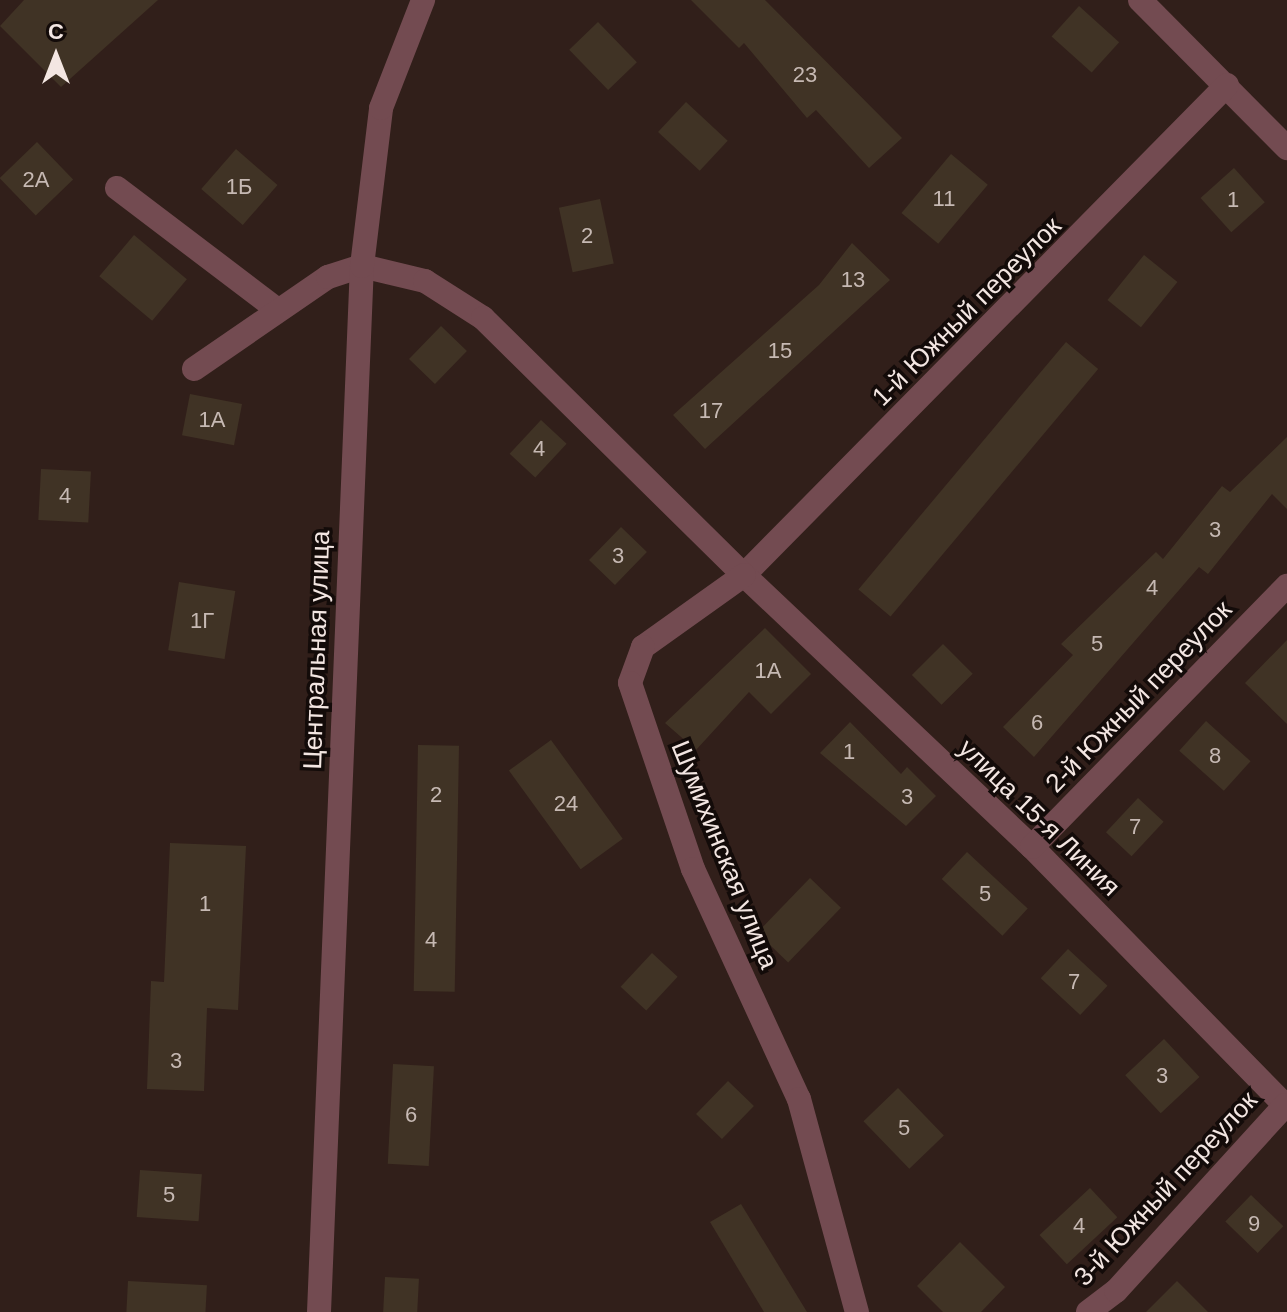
<!DOCTYPE html>
<meta charset="utf-8">
<style>
body{margin:0}
#map{position:relative;width:1287px;height:1312px;overflow:hidden;background:#311f1a;font-family:Arial,sans-serif}
div>[style]{position:absolute}
.building>*{inset:0;background:#403325;transform-origin:0 0}
.minor>*{height:24px;margin:-12px;padding:0 12px;transform-origin:12px;border-radius:12px;background:#734b51}
span{translate:-50% -50%;white-space:nowrap;text-align:center;line-height:1.15;-webkit-text-stroke:7px #130b09;paint-order:stroke}
.number-label{font-size:22px;color:#c6b9b3}
.number-label span{-webkit-text-stroke-width:0}
.street-label{font-size:26px;color:#f3e6e2}
.north{position:absolute;left:16px;top:16px;width:80px;height:80px;-webkit-text-stroke:6px #130b09;paint-order:stroke;rotate:0deg;font-size:22px;font-weight:700;line-height:32px;text-align:center;color:#f3e6e2}
.north::after{content:'';display:block;margin:auto;width:28px;height:36px;background:#f3e6e2;clip-path:polygon(50% 0,100% 100%,50% 72%,0 100%)}
</style>
<div id="map">
<div class="building">
<i style="clip-path:polygon(24px 0,158px 0,61px 87px,0 26px)"></i>
<i style="clip-path:polygon(691px 0,765px 0,902px 138px,869px 168px,816px 110px,807px 118px,744px 43px,739px 48px)"></i>
<i style="left:1079px;top:6px;width:54px;height:41px;rotate:42deg"></i>
<i style="left:598px;top:22px;width:56px;height:40px;rotate:46deg"></i>
<i style="left:686px;top:102px;width:57px;height:41px;rotate:43deg"></i>
<i style="left:37px;top:142px;width:52px;height:52px;rotate:46deg"></i>
<i style="left:236px;top:149px;width:55px;height:53px;rotate:41deg"></i>
<i style="left:951px;top:154px;width:48px;height:77px;rotate:40deg"></i>
<i style="left:1234px;top:168px;width:46px;height:45px;rotate:48deg"></i>
<i style="left:600px;top:199px;width:66px;height:42px;rotate:78deg"></i>
<i style="left:134px;top:235px;width:69px;height:54px;rotate:40deg"></i>
<i style="clip-path:polygon(852px 243px,890px 280px,705px 449px,673px 415px,819px 285px)"></i>
<i style="left:1144px;top:255px;width:43px;height:58px;rotate:39deg"></i>
<i style="left:441px;top:326px;width:36px;height:46px;rotate:44deg"></i>
<i style="left:1066px;top:342px;width:42px;height:323px;rotate:40deg"></i>
<i style="left:190px;top:394px;width:53px;height:42px;rotate:11deg"></i>
<i style="left:541px;top:420px;width:35px;height:46px;rotate:43deg"></i>
<i style="clip-path:polygon(1287px 437px,1287px 509px,1272px 494px,1208px 574px,1199px 567px,1034px 757px,1003px 727px,1073px 655px,1061px 644px,1156px 552px,1163px 559px,1222px 486px,1230px 492px)"></i>
<i style="left:41px;top:469px;width:50px;height:51px;rotate:3deg"></i>
<i style="left:621px;top:527px;width:36px;height:46px;rotate:44deg"></i>
<i style="left:179px;top:582px;width:57px;height:69px;rotate:9deg"></i>
<i style="clip-path:polygon(765px 628px,811px 674px,771px 714px,749px 692px,696px 750px,665px 723px)"></i>
<i style="clip-path:polygon(1287px 640px,1287px 724px,1245px 683px)"></i>
<i style="left:943px;top:644px;width:42px;height:44px;rotate:45deg"></i>
<i style="left:1206px;top:721px;width:60px;height:40px;rotate:42deg"></i>
<i style="clip-path:polygon(850px 722px,901px 774px,907px 767px,936px 796px,906px 826px,820px 753px)"></i>
<i style="left:551px;top:740px;width:122px;height:52px;rotate:54deg"></i>
<i style="left:418px;top:745px;width:41px;height:246px;rotate:1deg"></i>
<i style="left:1138px;top:798px;width:35px;height:47px;rotate:43deg"></i>
<i style="clip-path:polygon(170px 843px,246px 846px,238px 1010px,207px 1008px,204px 1091px,147px 1089px,151px 981px,164px 982px)"></i>
<i style="left:967px;top:852px;width:83px;height:37px;rotate:43deg"></i>
<i style="left:810px;top:878px;width:43px;height:76px;rotate:44deg"></i>
<i style="left:1068px;top:949px;width:54px;height:40px;rotate:43deg"></i>
<i style="left:652px;top:953px;width:35px;height:46px;rotate:43deg"></i>
<i style="left:1164px;top:1039px;width:52px;height:53px;rotate:47deg"></i>
<i style="left:393px;top:1064px;width:41px;height:100px;rotate:3deg"></i>
<i style="left:728px;top:1081px;width:36px;height:46px;rotate:44deg"></i>
<i style="left:898px;top:1088px;width:66px;height:48px;rotate:46deg"></i>
<i style="left:140px;top:1170px;width:62px;height:47px;rotate:4deg"></i>
<i style="left:1090px;top:1188px;width:40px;height:69px;rotate:47deg"></i>
<i style="left:1251px;top:1195px;width:45px;height:37px;rotate:44deg"></i>
<i style="clip-path:polygon(741px 1204px,807px 1312px,764px 1312px,710px 1222px)"></i>
<i style="clip-path:polygon(960px 1242px,1005px 1287px,981px 1312px,943px 1312px,917px 1286px)"></i>
<i style="left:385px;top:1277px;width:34px;height:35px;rotate:3deg"></i>
<i style="left:128px;top:1281px;width:79px;height:31px;rotate:3deg"></i>
<i style="clip-path:polygon(1177px 1281px,1208px 1312px,1146px 1312px)"></i>
</div>
<div class="minor">
<i style="left:1140px;top:0;width:209px;rotate:45.2deg"></i>
<i style="left:1227px;top:85px;width:688px;rotate:134.59deg"></i>
<i style="left:744px;top:575px;width:396px;rotate:43.4deg"></i>
<i style="left:1032px;top:847px;width:364px;rotate:45.6deg"></i>
<i style="left:117px;top:188px;width:198px;rotate:37.2deg"></i>
<i style="left:194px;top:369px;width:163px;rotate:-34.5deg"></i>
<i style="left:328px;top:277px;width:36px;rotate:-18deg"></i>
<i style="left:362px;top:266px;width:65px;rotate:13.4deg"></i>
<i style="left:425px;top:281px;width:69px;rotate:32.5deg"></i>
<i style="left:483px;top:318px;width:366px;rotate:44.6deg"></i>
<i style="left:744px;top:575px;width:124px;rotate:144.5deg"></i>
<i style="left:643px;top:647px;width:38px;rotate:110deg"></i>
<i style="left:630px;top:683px;width:196px;rotate:71.3deg"></i>
<i style="left:693px;top:869px;width:253px;rotate:65.3deg"></i>
<i style="left:799px;top:1099px;width:221px;rotate:74.8deg"></i>
<i style="left:1032px;top:847px;width:365px;rotate:-45.7deg"></i>
<i style="left:319px;top:1312px;width:1047px;rotate:-87.65deg"></i>
<i style="left:362px;top:266px;width:159px;rotate:-83.1deg"></i>
<i style="left:381px;top:108px;width:116px;rotate:-68.7deg"></i>
<i style="left:1088px;top:1312px;width:35px;rotate:-37deg"></i>
<i style="left:1116px;top:1291px;width:251px;rotate:-47.7deg"></i>
</div>
<div class="number-label">
<span style="left:805px;top:75px">23</span>
<span style="left:36px;top:180px">2А</span>
<span style="left:239px;top:187px">1Б</span>
<span style="left:944px;top:199px">11</span>
<span style="left:1233px;top:200px">1</span>
<span style="left:587px;top:236px">2</span>
<span style="left:853px;top:280px">13</span>
<span style="left:780px;top:351px">15</span>
<span style="left:711px;top:411px">17</span>
<span style="left:212px;top:420px">1А</span>
<span style="left:539px;top:449px">4</span>
<span style="left:65px;top:496px">4</span>
<span style="left:1215px;top:530px">3</span>
<span style="left:618px;top:556px">3</span>
<span style="left:1152px;top:588px">4</span>
<span style="left:202px;top:621px">1Г</span>
<span style="left:1097px;top:644px">5</span>
<span style="left:768px;top:671px">1А</span>
<span style="left:1037px;top:723px">6</span>
<span style="left:849px;top:752px">1</span>
<span style="left:1215px;top:756px">8</span>
<span style="left:436px;top:795px">2</span>
<span style="left:907px;top:797px">3</span>
<span style="left:566px;top:804px">24</span>
<span style="left:1135px;top:827px">7</span>
<span style="left:985px;top:894px">5</span>
<span style="left:205px;top:904px">1</span>
<span style="left:431px;top:940px">4</span>
<span style="left:1074px;top:982px">7</span>
<span style="left:176px;top:1061px">3</span>
<span style="left:1162px;top:1076px">3</span>
<span style="left:411px;top:1115px">6</span>
<span style="left:904px;top:1128px">5</span>
<span style="left:169px;top:1195px">5</span>
<span style="left:1254px;top:1224px">9</span>
<span style="left:1079px;top:1226px">4</span>
</div>
<div class="street-label">
<span style="left:967px;top:312px;rotate:-45deg">1-й Южный переулок</span>
<span style="left:317px;top:650px;rotate:-88deg">Центральная улица</span>
<span style="left:1139px;top:697px;rotate:-46deg">2-й Южный переулок</span>
<span style="left:1039px;top:818px;rotate:44deg">улица 15-я Линия</span>
<span style="left:724px;top:855px;rotate:68deg">Шумихинская улица</span>
<span style="left:1166px;top:1189px;rotate:-47deg">3-й Южный переулок</span>
</div>
<div class="north">С</div>
</div>
